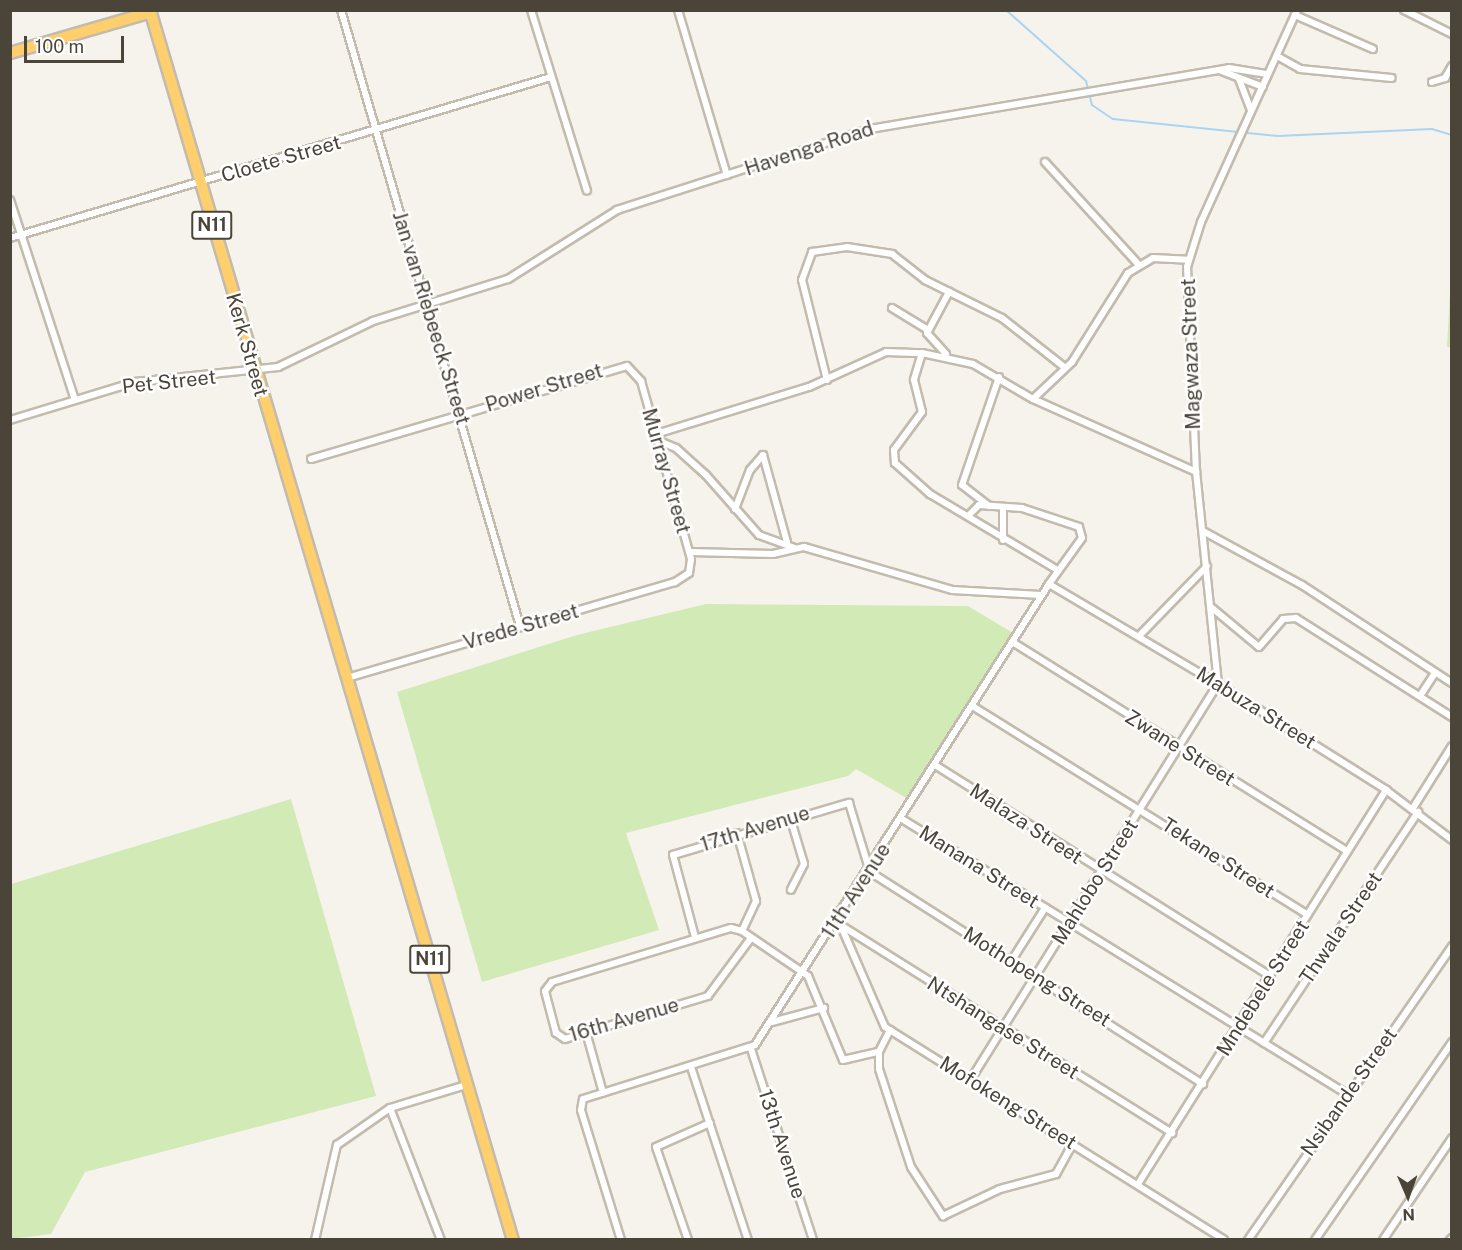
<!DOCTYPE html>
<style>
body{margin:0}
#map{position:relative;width:1462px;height:1250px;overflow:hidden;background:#f6f3ec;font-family:"Public Sans",sans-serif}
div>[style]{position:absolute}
.green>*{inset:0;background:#d2eab5}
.stream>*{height:2px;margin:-1px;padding:0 1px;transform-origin:1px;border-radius:1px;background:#a9d4f2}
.roads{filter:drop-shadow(2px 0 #c2bbae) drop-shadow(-2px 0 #c2bbae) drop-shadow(0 2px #c2bbae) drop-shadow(0 -2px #c2bbae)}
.street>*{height:6px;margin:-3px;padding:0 3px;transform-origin:3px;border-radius:3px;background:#fff}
.highway>*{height:10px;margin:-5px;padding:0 5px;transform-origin:5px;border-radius:5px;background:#ffcf6e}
span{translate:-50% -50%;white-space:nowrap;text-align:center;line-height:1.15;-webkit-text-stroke:5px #fff;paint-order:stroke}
.shield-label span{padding:2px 4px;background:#fff;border:2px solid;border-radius:4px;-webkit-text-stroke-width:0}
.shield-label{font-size:18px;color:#4b4439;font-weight:700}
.street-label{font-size:20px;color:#4b4439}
.frame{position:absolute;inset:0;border:12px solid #4b4439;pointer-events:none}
.north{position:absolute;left:1378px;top:1166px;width:60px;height:60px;-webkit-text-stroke:4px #fff;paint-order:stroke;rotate:178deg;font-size:16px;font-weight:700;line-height:24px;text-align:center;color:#4b4439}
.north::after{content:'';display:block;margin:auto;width:21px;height:27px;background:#4b4439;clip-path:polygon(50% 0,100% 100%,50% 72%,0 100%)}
.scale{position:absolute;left:24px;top:36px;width:100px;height:27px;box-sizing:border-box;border:3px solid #4b4439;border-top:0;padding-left:8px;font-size:18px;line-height:21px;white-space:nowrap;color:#4b4439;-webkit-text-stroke:4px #fff;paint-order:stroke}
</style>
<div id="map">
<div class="green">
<i style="clip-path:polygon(1451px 273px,1452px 347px,1447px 347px)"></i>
<i style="clip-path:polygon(706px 604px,968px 606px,1018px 636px,915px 803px,856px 769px,848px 776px,626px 833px,659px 930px,482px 982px,397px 692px,577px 635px)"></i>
<i style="clip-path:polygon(291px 799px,376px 1096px,85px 1172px,51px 1234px,11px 1239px,11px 884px)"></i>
</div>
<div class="stream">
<i style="left:1006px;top:10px;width:107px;rotate:41.6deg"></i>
<i style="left:1086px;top:81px;width:25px;rotate:76deg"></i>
<i style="left:1092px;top:105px;width:25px;rotate:34deg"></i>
<i style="left:1113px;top:119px;width:166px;rotate:5.9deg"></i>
<i style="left:1278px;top:136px;width:154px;rotate:-2.6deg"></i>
<i style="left:1432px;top:129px;width:21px;rotate:17deg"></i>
</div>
<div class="roads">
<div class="street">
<i style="left:341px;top:10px;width:641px;rotate:73.8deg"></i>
<i style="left:531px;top:10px;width:189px;rotate:72.8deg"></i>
<i style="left:678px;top:10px;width:172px;rotate:73.5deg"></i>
<i style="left:1404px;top:10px;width:54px;rotate:26.6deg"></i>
<i style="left:1295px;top:15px;width:85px;rotate:23.6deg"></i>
<i style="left:1277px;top:56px;width:26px;rotate:29deg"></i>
<i style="left:1300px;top:69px;width:92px;rotate:5.6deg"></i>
<i style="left:1219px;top:70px;width:47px;rotate:21.1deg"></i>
<i style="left:1239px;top:79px;width:33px;rotate:69deg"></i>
<i style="left:1432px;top:82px;width:14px;rotate:-17deg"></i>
<i style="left:1445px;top:78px;width:14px;rotate:-60deg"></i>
<i style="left:1045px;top:162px;width:139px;rotate:47.6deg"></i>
<i style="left:10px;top:200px;width:210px;rotate:72deg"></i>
<i style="left:10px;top:238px;width:564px;rotate:-16.57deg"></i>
<i style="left:892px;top:308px;width:42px;rotate:31.4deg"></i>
<i style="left:922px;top:353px;width:28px;rotate:107deg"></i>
<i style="left:914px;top:380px;width:33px;rotate:76deg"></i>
<i style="left:922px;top:412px;width:47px;rotate:126.4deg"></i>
<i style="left:894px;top:450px;width:13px;rotate:86deg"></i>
<i style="left:895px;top:463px;width:47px;rotate:41.5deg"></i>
<i style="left:930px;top:494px;width:147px;rotate:30.8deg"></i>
<i style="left:946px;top:354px;width:28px;rotate:-132deg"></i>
<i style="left:927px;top:333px;width:47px;rotate:-61.8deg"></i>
<i style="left:827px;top:380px;width:103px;rotate:-104deg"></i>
<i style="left:802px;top:280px;width:30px;rotate:-70deg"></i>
<i style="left:812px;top:252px;width:35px;rotate:-8deg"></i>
<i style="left:847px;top:247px;width:46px;rotate:8.8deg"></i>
<i style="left:892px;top:254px;width:42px;rotate:38.2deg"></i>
<i style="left:925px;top:280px;width:86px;rotate:26.3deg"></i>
<i style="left:1002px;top:318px;width:79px;rotate:38.3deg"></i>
<i style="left:1033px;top:399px;width:54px;rotate:-43.5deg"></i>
<i style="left:1072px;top:362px;width:105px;rotate:-57.8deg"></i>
<i style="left:1128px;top:273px;width:29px;rotate:-31deg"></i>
<i style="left:1153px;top:258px;width:35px;rotate:3deg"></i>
<i style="left:10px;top:420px;width:131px;rotate:-16.9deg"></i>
<i style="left:135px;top:382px;width:144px;rotate:-6deg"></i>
<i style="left:278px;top:367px;width:106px;rotate:-25.8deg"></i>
<i style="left:373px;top:321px;width:141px;rotate:-17.3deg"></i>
<i style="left:508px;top:279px;width:129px;rotate:-32.3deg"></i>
<i style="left:617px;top:210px;width:266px;rotate:-17.8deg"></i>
<i style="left:870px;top:129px;width:364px;rotate:-9.6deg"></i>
<i style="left:1229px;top:68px;width:39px;rotate:9deg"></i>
<i style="left:656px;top:434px;width:160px;rotate:-17.1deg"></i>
<i style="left:809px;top:387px;width:85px;rotate:-24.4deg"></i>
<i style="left:886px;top:352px;width:36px;rotate:2deg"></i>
<i style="left:922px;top:353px;width:52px;rotate:12.2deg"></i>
<i style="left:973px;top:364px;width:69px;rotate:30.3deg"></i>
<i style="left:1033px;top:399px;width:179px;rotate:24.1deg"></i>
<i style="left:657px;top:440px;width:21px;rotate:23deg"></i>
<i style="left:676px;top:448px;width:40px;rotate:42deg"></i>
<i style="left:706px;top:475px;width:80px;rotate:48.5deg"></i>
<i style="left:759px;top:535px;width:38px;rotate:20deg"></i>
<i style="left:311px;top:459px;width:329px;rotate:-16.4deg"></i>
<i style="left:627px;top:366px;width:21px;rotate:47deg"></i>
<i style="left:641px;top:381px;width:185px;rotate:74.3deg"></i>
<i style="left:691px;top:559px;width:14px;rotate:98deg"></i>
<i style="left:689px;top:573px;width:17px;rotate:147deg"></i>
<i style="left:675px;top:582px;width:342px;rotate:163.7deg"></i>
<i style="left:989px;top:506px;width:34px;rotate:-142deg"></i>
<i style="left:962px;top:485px;width:114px;rotate:-71.1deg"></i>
<i style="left:735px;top:509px;width:42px;rotate:-69deg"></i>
<i style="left:750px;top:470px;width:20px;rotate:-49deg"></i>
<i style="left:763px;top:455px;width:90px;rotate:74.6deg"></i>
<i style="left:1003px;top:509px;width:31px;rotate:90deg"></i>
<i style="left:969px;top:515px;width:14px;rotate:-45deg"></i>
<i style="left:979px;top:505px;width:43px;rotate:4deg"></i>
<i style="left:1022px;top:508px;width:60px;rotate:18.4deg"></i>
<i style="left:1079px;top:527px;width:11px;rotate:75deg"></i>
<i style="left:1082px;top:538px;width:57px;rotate:125.7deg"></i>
<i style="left:1203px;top:531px;width:113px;rotate:28.6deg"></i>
<i style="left:1302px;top:585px;width:179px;rotate:33.2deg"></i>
<i style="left:690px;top:552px;width:83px;rotate:1.4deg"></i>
<i style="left:773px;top:554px;width:32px;rotate:-13deg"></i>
<i style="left:804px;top:547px;width:154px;rotate:16.2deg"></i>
<i style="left:952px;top:590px;width:89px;rotate:3.2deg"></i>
<i style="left:1211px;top:607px;width:62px;rotate:39.8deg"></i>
<i style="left:1259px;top:647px;width:37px;rotate:-49deg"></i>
<i style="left:1283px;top:619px;width:13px;rotate:-4deg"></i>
<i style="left:1296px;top:618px;width:185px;rotate:32.4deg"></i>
<i style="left:1140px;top:635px;width:96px;rotate:-45.8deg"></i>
<i style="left:1014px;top:643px;width:393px;rotate:32deg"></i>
<i style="left:1218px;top:684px;width:213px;rotate:-95.9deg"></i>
<i style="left:1196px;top:472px;width:205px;rotate:-92.5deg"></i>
<i style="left:1187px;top:267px;width:47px;rotate:-72.7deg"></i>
<i style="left:1201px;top:222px;width:233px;rotate:-65.6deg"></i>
<i style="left:1420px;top:696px;width:27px;rotate:-57deg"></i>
<i style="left:974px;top:707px;width:393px;rotate:31.9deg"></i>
<i style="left:935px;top:765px;width:397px;rotate:32.2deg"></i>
<i style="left:1413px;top:808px;width:73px;rotate:-57.8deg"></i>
<i style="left:790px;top:817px;width:49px;rotate:73.4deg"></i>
<i style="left:804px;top:864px;width:29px;rotate:117deg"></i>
<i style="left:902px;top:819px;width:523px;rotate:31.72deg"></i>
<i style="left:737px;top:833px;width:71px;rotate:74.4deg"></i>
<i style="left:756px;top:901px;width:33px;rotate:115deg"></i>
<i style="left:841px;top:926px;width:110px;rotate:66.5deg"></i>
<i style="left:885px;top:1027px;width:400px;rotate:32.1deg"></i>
<i style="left:842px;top:926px;width:390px;rotate:32.1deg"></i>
<i style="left:695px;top:937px;width:85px;rotate:-105deg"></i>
<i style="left:673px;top:855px;width:184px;rotate:-16.5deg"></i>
<i style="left:849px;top:803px;width:72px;rotate:73.1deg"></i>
<i style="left:870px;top:872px;width:395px;rotate:32.5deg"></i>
<i style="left:751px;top:938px;width:72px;rotate:126.6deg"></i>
<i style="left:708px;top:996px;width:149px;rotate:163.3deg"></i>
<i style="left:565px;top:1039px;width:11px;rotate:-146deg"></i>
<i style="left:556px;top:1033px;width:43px;rotate:-104.7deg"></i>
<i style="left:545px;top:991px;width:11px;rotate:-52deg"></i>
<i style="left:552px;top:982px;width:187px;rotate:-16.8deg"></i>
<i style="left:731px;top:928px;width:11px;rotate:15deg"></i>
<i style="left:742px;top:931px;width:80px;rotate:34.3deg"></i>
<i style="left:808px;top:976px;width:91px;rotate:67.4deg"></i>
<i style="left:843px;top:1060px;width:37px;rotate:-13deg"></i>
<i style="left:1012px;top:960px;width:62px;rotate:-57.6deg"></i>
<i style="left:772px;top:1022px;width:54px;rotate:-15.1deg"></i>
<i style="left:890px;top:1030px;width:25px;rotate:117deg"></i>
<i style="left:879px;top:1052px;width:17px;rotate:90deg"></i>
<i style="left:879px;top:1069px;width:103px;rotate:71.9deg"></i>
<i style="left:911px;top:1167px;width:59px;rotate:56.9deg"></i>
<i style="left:943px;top:1216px;width:63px;rotate:-25.3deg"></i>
<i style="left:1000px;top:1189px;width:58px;rotate:-15deg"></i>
<i style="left:1056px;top:1174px;width:35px;rotate:-61deg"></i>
<i style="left:586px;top:1032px;width:63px;rotate:74.4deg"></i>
<i style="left:1264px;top:1043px;width:278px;rotate:-56.3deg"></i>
<i style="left:751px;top:1049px;width:201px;rotate:72deg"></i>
<i style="left:691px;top:1067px;width:182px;rotate:71.8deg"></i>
<i style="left:971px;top:1079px;width:466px;rotate:-58deg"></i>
<i style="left:390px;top:1108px;width:142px;rotate:68.9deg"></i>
<i style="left:1138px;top:1184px;width:466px;rotate:-57.8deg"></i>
<i style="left:315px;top:1240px;width:98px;rotate:-77deg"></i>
<i style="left:337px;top:1145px;width:65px;rotate:-34.9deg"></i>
<i style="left:390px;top:1108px;width:79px;rotate:-16.8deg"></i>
<i style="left:621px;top:1240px;width:136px;rotate:-107.1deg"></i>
<i style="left:581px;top:1110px;width:11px;rotate:-80deg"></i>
<i style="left:583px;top:1099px;width:180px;rotate:-17.4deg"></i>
<i style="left:755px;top:1045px;width:547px;rotate:-57.47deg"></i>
<i style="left:1049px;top:584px;width:196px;rotate:30.6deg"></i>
<i style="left:1218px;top:684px;width:199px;rotate:32.2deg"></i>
<i style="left:1386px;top:790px;width:83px;rotate:37.1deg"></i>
<i style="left:688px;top:1240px;width:98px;rotate:-109deg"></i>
<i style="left:656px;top:1147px;width:59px;rotate:-24deg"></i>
<i style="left:1248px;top:1240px;width:358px;rotate:-55.2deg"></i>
<i style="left:1315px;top:1240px;width:241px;rotate:-55.3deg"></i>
<i style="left:1383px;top:1240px;width:123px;rotate:-55.9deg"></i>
<i style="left:1450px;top:1240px;width:3px;rotate:-45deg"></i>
</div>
<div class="highway">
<i style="left:150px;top:10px;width:1282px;rotate:73.56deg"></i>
<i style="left:10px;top:53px;width:147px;rotate:-16.2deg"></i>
</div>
</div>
<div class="shield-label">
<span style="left:212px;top:225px">N11</span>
<span style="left:430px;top:959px">N11</span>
</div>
<div class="street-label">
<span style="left:809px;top:149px;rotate:-18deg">Havenga Road</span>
<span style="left:281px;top:159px;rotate:-16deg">Cloete Street</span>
<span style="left:431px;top:318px;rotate:73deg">Jan van Riebeeck Street</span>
<span style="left:247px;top:345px;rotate:74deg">Kerk Street</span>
<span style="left:1191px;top:354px;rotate:-92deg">Magwaza Street</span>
<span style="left:169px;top:382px;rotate:-6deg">Pet Street</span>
<span style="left:544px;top:388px;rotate:-17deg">Power Street</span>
<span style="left:666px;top:471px;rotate:74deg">Murray Street</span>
<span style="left:521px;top:627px;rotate:-16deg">Vrede Street</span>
<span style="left:1256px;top:708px;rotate:32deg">Mabuza Street</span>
<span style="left:1180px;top:748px;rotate:32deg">Zwane Street</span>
<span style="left:1026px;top:824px;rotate:33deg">Malaza Street</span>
<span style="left:755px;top:829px;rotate:-17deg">17th Avenue</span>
<span style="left:1218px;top:858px;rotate:33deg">Tekane Street</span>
<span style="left:979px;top:867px;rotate:32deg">Manana Street</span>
<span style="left:1095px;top:882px;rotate:-58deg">Mahlobo Street</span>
<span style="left:856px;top:891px;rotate:-57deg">11th Avenue</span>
<span style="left:1341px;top:928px;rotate:-56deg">Thwala Street</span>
<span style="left:1037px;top:977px;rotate:32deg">Mothopeng Street</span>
<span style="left:1263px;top:988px;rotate:-58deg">Mndebele Street</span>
<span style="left:624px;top:1020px;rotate:-16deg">16th Avenue</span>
<span style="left:1003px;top:1028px;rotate:32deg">Ntshangase Street</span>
<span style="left:1349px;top:1092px;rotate:-55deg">Nsibande Street</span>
<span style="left:1008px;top:1103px;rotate:32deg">Mofokeng Street</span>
<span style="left:782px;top:1144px;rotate:72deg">13th Avenue</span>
</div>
<div class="frame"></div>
<div class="north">N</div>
<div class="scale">100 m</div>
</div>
